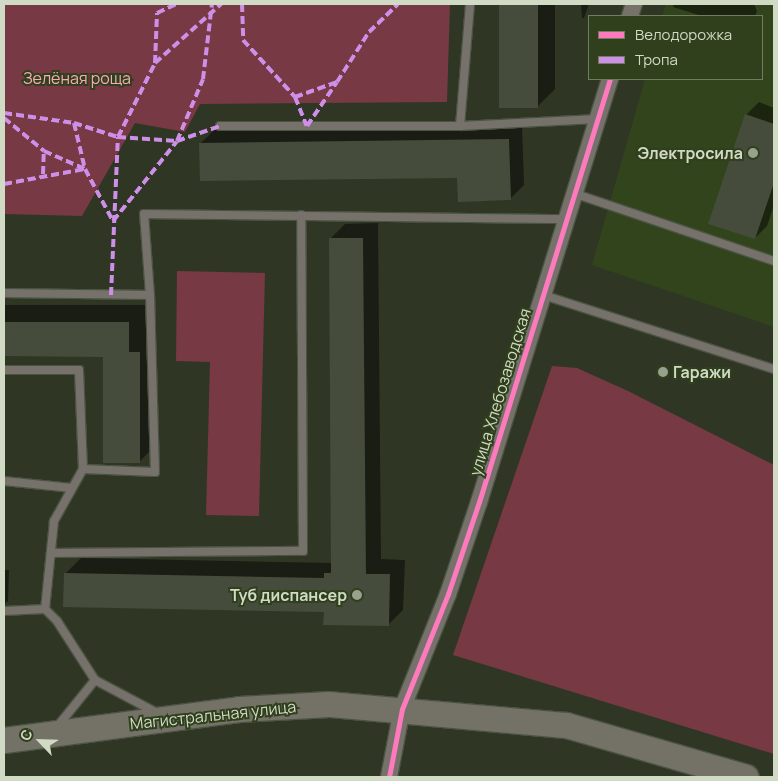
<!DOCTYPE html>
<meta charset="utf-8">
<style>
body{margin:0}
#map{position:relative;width:778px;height:781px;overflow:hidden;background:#2f3724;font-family:Manrope,sans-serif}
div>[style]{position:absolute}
.built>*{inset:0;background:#32441c}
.green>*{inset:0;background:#773943}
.shadow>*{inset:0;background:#0007}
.building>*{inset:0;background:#454c3c;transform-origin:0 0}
.roads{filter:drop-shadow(1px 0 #4b5343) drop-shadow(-1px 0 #4b5343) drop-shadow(0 1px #4b5343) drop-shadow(0 -1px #4b5343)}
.lane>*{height:8px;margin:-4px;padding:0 4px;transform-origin:4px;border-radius:4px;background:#76726b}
.street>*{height:16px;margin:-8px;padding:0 8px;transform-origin:8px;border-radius:8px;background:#76726b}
.primary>*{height:25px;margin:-12.5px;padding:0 12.5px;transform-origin:12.5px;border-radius:12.5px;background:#747267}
.quiet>*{height:4px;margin-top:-2px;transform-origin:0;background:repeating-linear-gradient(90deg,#ce8fe9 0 8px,transparent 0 12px)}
.cycleway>*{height:5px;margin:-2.5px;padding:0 2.5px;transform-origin:2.5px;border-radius:2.5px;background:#fd7abc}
.dots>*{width:14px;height:14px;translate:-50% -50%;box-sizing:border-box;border:2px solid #303f1c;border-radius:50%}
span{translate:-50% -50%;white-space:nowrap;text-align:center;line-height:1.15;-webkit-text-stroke:4px #303f1c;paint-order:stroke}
.park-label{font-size:16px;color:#f7abb7}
.poi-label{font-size:16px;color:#d0dac5;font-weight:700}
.right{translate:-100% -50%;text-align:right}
.left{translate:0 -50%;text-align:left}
.street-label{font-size:16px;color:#d0dac5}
.frame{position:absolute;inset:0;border:5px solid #d0dac5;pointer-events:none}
.legend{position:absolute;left:588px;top:15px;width:175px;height:65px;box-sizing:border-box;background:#303f1c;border:1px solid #707d60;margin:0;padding:6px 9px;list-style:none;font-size:15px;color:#d0dac5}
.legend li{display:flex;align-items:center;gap:10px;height:25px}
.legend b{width:25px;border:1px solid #707d60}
.north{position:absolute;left:15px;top:716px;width:50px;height:50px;-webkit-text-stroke:4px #303f1c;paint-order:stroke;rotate:294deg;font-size:14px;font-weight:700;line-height:20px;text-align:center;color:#d0dac5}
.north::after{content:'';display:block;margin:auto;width:18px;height:22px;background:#d0dac5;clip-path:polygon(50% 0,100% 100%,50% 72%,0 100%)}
</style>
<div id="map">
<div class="built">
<i style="clip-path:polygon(666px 4px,774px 4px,774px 327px,592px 265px,645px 79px,762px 79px,762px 16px,662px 16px)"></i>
</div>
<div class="green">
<i style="clip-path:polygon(4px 4px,450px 4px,447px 102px,200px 104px,185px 132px,135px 123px,82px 216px,4px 214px)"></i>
<i style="clip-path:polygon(177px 271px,265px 273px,259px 516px,206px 515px,210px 362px,176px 361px)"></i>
<i style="clip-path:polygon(552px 366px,577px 368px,628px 391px,774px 465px,774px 754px,453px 655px)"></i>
</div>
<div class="shadow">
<i style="clip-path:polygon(500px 4px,555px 4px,555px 89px,538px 106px,501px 107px)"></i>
<i style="clip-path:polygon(581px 4px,589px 4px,584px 18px,582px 18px)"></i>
<i style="clip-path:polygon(674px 4px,754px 4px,757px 11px,755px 16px,702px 16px,673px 7px)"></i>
<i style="clip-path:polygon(759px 102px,774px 108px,774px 205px,767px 226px,755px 238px,746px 115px)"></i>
<i style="clip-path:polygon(522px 126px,524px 185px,510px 199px,458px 177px,200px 144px,214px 130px)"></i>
<i style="clip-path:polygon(378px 223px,381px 559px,405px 560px,403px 610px,388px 625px,325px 611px,65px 574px,81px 558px,333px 563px,330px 239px,345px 224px)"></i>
<i style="clip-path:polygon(4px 305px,146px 305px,146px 335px,157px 335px,157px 444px,139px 462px,104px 355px,4px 355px)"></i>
<i style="clip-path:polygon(4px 570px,9px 570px,8px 601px,4px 604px)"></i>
</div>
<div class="building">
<i style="left:499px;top:4px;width:39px;height:104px"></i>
<i style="clip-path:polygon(745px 114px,774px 124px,774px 183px,755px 239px,708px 224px)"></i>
<i style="clip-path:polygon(509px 139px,511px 200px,458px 202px,457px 178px,200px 181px,199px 143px)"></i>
<i style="clip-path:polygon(329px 238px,363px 238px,366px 574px,390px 574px,389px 626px,323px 625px,324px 612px,63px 607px,64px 573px,324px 578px,324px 573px,331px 573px)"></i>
<i style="clip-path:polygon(4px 322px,129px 322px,129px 352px,140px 352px,140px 463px,103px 463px,103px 357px,4px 356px)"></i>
</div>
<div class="roads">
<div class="lane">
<i style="left:220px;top:126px;width:240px"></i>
<i style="left:460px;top:126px;width:137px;rotate:-2.9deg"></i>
<i style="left:460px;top:126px;width:122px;rotate:-85.3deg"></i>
<i style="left:576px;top:194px;width:209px;rotate:18.7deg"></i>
<i style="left:4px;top:293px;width:146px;rotate:0.8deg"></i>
<i style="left:543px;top:295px;width:243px;rotate:17.8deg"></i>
<i style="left:4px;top:370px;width:75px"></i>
<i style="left:79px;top:370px;width:99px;rotate:87.7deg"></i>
<i style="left:83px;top:469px;width:60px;rotate:119.1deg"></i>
<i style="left:54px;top:521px;width:88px;rotate:95.8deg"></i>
<i style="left:83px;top:469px;width:72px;rotate:2.4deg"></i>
<i style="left:155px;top:472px;width:177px;rotate:-91.6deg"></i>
<i style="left:150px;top:295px;width:81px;rotate:-94.2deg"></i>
<i style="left:144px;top:214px;width:424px;rotate:0.7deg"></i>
<i style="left:4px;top:481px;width:68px;rotate:5.9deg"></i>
<i style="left:52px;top:553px;width:251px;rotate:-0.5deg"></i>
<i style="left:303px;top:551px;width:336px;rotate:-90.3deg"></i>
<i style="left:4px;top:611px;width:41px;rotate:-2.8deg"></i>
<i style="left:45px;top:609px;width:17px;rotate:45deg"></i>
<i style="left:57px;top:621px;width:70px;rotate:57.2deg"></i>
<i style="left:95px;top:680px;width:60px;rotate:129deg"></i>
<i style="left:95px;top:680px;width:70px;rotate:28deg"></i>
</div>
<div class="street">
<i style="left:630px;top:16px;width:13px;rotate:-72deg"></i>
<i style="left:389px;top:777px;width:69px;rotate:-79.2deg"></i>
<i style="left:402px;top:709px;width:124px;rotate:-68.2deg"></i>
<i style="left:448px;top:594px;width:97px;rotate:-71.4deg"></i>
<i style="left:479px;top:502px;width:443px;rotate:-72.8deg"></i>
</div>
<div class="primary">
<i style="left:4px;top:740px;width:237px;rotate:-7.5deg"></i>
<i style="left:239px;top:709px;width:90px;rotate:-3.2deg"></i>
<i style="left:329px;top:704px;width:238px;rotate:5.1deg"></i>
<i style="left:566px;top:725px;width:187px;rotate:16.1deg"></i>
</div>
</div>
<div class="quiet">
<i style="left:242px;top:4px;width:36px;rotate:88deg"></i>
<i style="left:243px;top:40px;width:77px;rotate:47.6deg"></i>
<i style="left:295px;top:97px;width:31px;rotate:68deg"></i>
<i style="left:155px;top:63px;width:50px;rotate:-87.7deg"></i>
<i style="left:157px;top:13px;width:21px;rotate:-25deg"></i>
<i style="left:295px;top:97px;width:45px;rotate:-19.7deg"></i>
<i style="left:337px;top:82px;width:59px;rotate:-57.4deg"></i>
<i style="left:369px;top:32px;width:40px;rotate:-44deg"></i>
<i style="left:4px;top:113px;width:71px;rotate:8.1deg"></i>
<i style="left:74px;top:123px;width:46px;rotate:17.7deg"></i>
<i style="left:118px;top:137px;width:59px;rotate:3.9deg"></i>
<i style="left:177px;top:141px;width:46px;rotate:-19.2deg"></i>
<i style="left:4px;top:118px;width:52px;rotate:39.5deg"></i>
<i style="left:44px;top:151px;width:45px;rotate:23.7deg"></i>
<i style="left:74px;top:123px;width:47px;rotate:76.6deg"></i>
<i style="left:85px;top:169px;width:59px;rotate:61.7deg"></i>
<i style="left:113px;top:221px;width:102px;rotate:-51.3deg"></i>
<i style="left:177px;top:141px;width:67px;rotate:-67.2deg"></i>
<i style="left:203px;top:79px;width:76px;rotate:-83.2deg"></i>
<i style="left:307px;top:126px;width:53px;rotate:-55.7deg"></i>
<i style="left:43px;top:174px;width:23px;rotate:-88deg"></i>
<i style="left:4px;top:184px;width:82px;rotate:-10.5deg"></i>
<i style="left:111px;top:295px;width:158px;rotate:-87.5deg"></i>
<i style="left:118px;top:137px;width:83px;rotate:-63.4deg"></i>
<i style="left:155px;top:63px;width:89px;rotate:-41.8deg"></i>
</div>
<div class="cycleway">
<i style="left:389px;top:777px;width:69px;rotate:-79.2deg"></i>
<i style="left:402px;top:709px;width:124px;rotate:-68.2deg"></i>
<i style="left:448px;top:594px;width:97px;rotate:-71.4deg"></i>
<i style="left:479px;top:502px;width:443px;rotate:-72.8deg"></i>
</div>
<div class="dots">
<i style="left:753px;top:153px;background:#98a18d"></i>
<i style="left:663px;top:372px;background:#98a18d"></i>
<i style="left:357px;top:595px;background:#98a18d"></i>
</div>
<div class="park-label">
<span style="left:77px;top:78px">Зелёная роща</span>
</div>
<div class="poi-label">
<span class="right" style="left:743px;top:153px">Электросила</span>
<span class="left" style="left:673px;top:372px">Гаражи</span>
<span class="right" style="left:347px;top:595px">Туб диспансер</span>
</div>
<div class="street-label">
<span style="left:500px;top:392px;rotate:-73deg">улица Хлебозаводская</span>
<span style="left:213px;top:715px;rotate:-6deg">Магистральная улица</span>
</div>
<div class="frame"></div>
<ul class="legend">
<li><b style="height:6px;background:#fd7abc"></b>Велодорожка</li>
<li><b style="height:6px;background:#ce8fe9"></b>Тропа</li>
</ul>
<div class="north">С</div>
</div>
